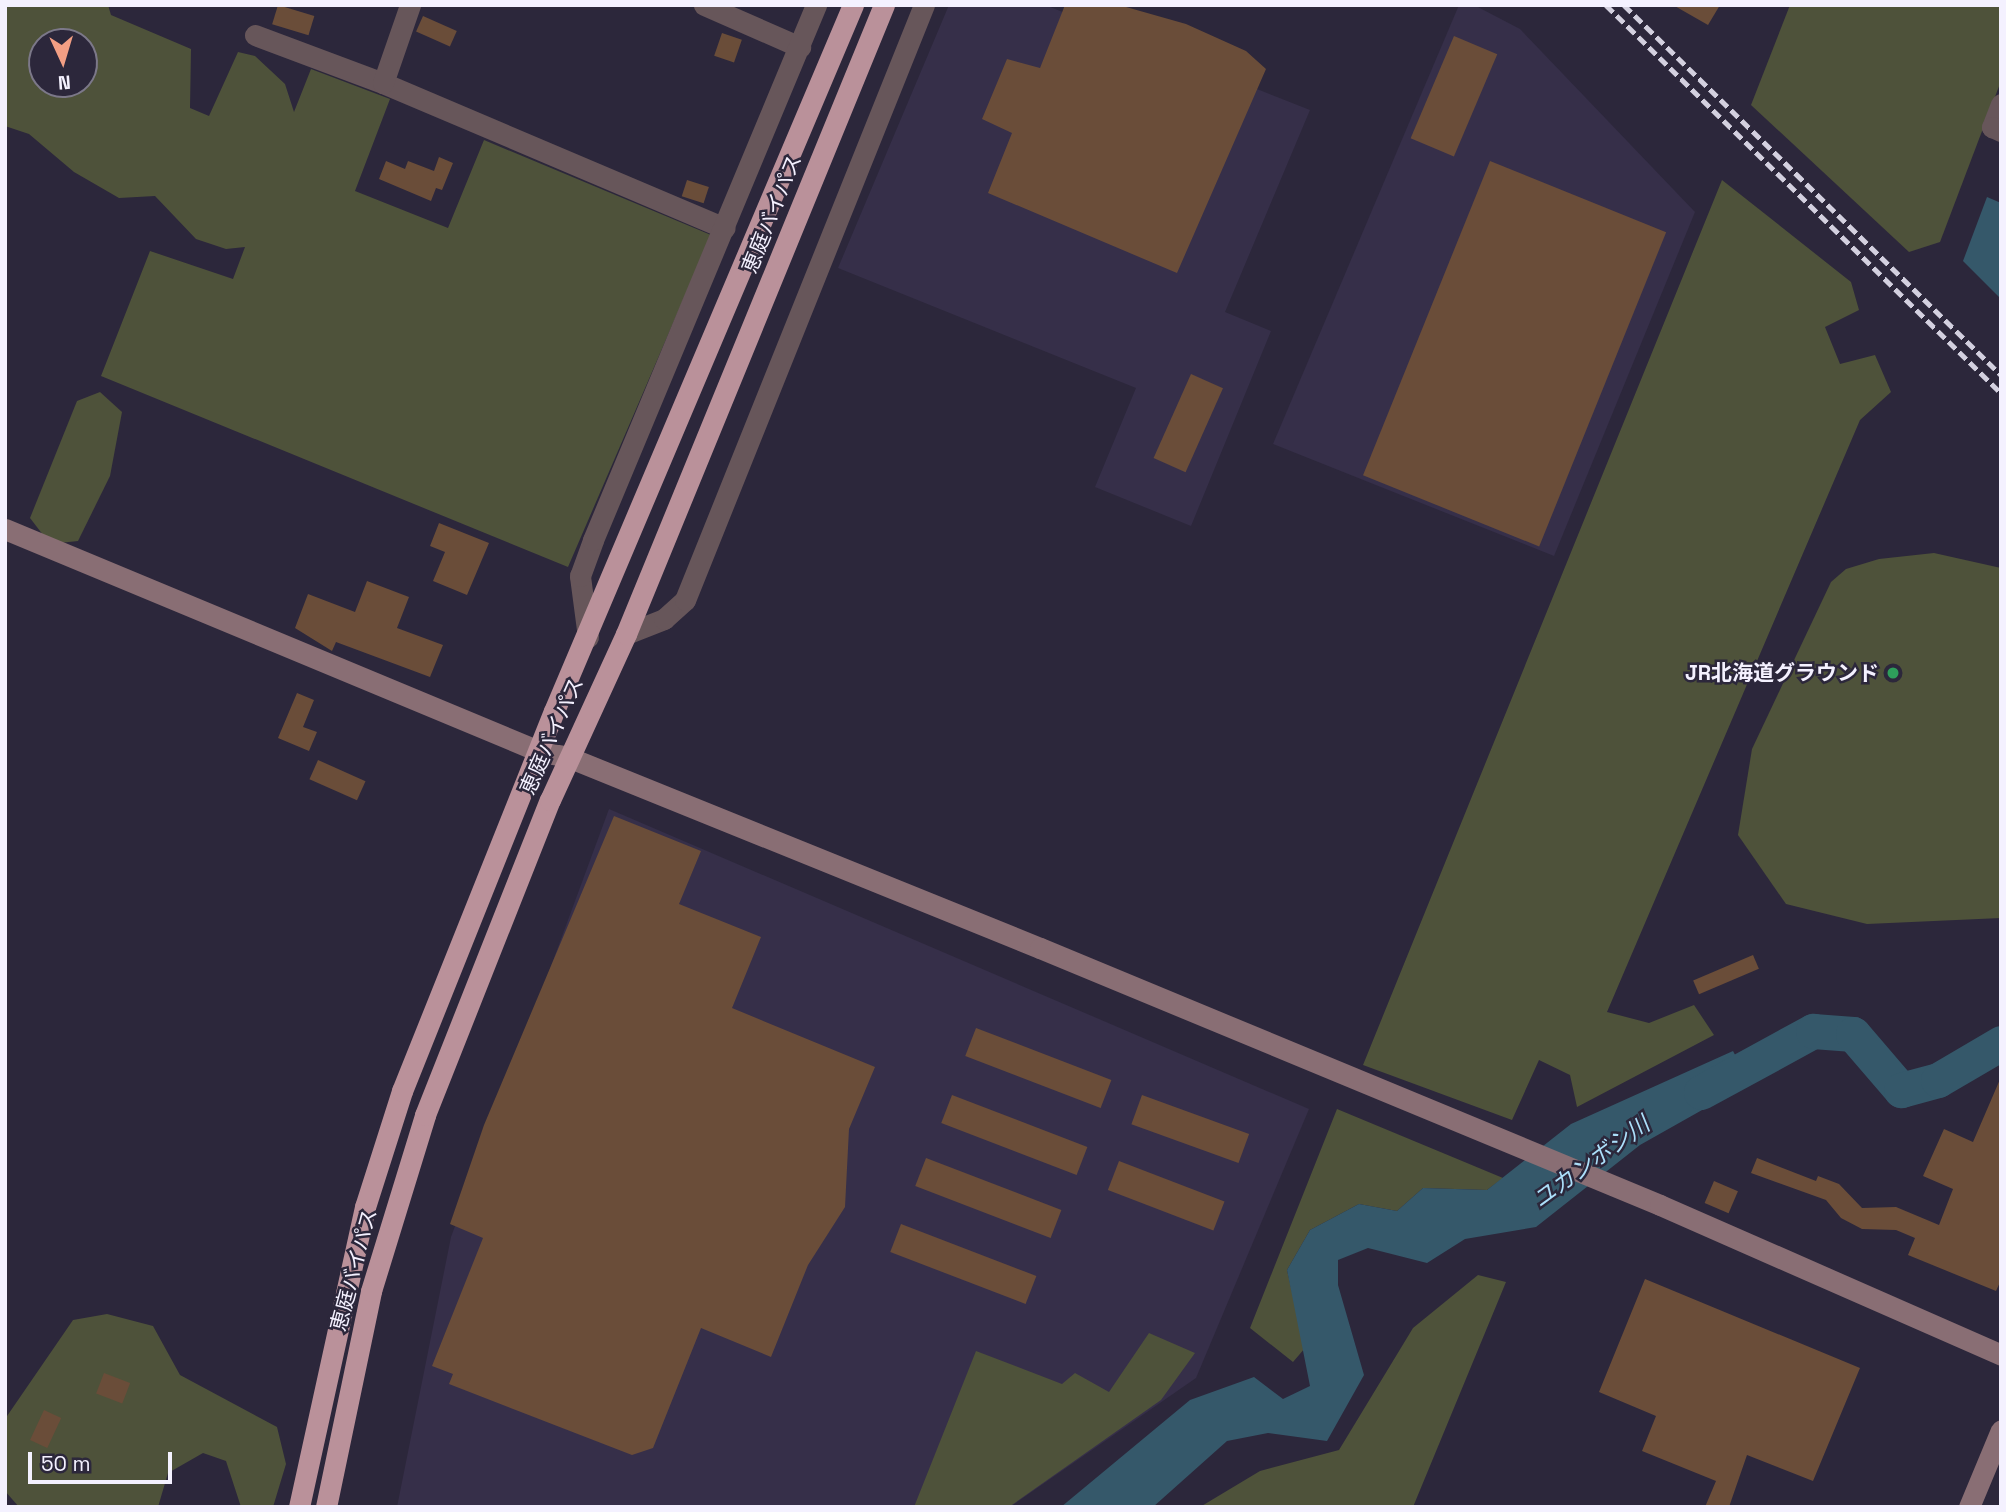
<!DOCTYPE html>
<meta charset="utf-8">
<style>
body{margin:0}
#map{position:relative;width:2006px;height:1512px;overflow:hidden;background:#2c273b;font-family:"Space Grotesk","Noto Sans JP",sans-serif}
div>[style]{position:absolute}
.built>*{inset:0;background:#362f49}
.green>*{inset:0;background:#4e523a}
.water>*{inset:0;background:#35586a}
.river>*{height:35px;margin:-17.5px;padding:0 17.5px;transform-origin:17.5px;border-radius:17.5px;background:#35586a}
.building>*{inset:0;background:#6a4d39;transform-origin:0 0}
.street>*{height:21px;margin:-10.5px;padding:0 10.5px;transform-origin:10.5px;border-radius:10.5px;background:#67565a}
.secondary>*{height:21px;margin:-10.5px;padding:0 10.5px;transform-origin:10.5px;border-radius:10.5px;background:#896e74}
.highway>*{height:21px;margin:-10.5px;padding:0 10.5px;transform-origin:10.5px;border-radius:10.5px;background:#ba919a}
.rail>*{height:5px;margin-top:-2.5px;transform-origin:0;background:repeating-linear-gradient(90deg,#d3d0df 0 10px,transparent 0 15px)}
.dots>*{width:19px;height:19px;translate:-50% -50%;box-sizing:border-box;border:4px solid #2c273b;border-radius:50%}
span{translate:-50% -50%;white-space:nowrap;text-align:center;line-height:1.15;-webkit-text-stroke:5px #2c273b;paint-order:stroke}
.street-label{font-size:21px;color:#f4f1ff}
.poi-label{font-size:21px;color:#f4f1ff;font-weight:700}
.right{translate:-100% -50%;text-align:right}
.water-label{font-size:23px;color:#acdffa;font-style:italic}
.frame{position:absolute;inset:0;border:7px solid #f4f1ff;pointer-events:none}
.north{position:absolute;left:28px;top:28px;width:70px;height:70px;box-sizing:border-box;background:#2c273b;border:2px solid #7c7889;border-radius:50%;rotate:176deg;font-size:19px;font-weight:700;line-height:28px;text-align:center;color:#f4f1ff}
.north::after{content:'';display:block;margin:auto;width:24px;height:32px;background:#f39f84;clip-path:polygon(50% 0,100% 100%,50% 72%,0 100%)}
.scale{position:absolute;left:28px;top:1452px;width:144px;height:32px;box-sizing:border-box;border:4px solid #f4f1ff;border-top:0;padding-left:9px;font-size:21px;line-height:24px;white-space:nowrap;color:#f4f1ff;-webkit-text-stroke:5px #2c273b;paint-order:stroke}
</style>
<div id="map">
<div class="built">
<i style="clip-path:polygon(949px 5px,1045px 5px,1310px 110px,1225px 312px,1271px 331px,1191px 526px,1095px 487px,1136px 388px,838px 268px)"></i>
<i style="clip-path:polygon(1459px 5px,1474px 5px,1520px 29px,1695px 212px,1554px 556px,1273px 444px)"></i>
<i style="clip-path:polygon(609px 809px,1309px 1109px,1196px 1378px,1010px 1507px,397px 1507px,451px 1237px)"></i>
</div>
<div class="green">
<i style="clip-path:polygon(evenodd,5px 5px,108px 5px,111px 15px,191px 49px,190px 108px,209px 116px,238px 52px,255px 56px,285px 84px,294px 112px,311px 69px,390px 99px,355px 191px,448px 228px,484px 140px,711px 235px,568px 567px,101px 376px,150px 251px,233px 279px,245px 247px,226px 249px,196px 239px,155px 196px,119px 198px,74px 172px,29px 134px,5px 126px,5px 5px,42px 42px,84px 42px,84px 84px,42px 84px,42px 42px)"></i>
<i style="clip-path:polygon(1790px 5px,2001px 5px,2001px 81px,1940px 242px,1909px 252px,1751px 105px)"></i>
<i style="clip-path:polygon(1722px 180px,1851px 282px,1859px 310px,1825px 327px,1840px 364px,1875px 355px,1891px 392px,1860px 420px,1607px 1012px,1649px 1023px,1694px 1005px,1714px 1035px,1577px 1107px,1570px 1075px,1539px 1060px,1512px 1120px,1363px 1065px)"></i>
<i style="clip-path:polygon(100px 392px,122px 412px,110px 476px,78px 541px,50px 544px,30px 518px,77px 401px)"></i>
<i style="clip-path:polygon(1934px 553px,2001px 568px,2001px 918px,1867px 924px,1786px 904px,1738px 835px,1752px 749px,1831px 582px,1846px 569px,1879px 559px)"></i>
<i style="clip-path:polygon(1337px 1109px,1503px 1178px,1487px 1190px,1423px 1188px,1397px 1211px,1359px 1204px,1310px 1230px,1287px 1270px,1305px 1348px,1293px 1362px,1250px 1328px)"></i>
<i style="clip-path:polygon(1478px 1275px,1506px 1282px,1413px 1507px,1200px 1507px,1260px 1471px,1339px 1450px,1413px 1328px)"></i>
<i style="clip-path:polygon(107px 1314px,153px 1326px,180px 1375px,277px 1427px,286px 1464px,273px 1507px,241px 1507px,226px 1461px,203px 1453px,168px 1473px,158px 1507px,19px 1507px,5px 1491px,5px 1419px,73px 1320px)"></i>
<i style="clip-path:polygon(1149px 1333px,1195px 1353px,1161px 1400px,1009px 1507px,914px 1507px,976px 1351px,1062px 1384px,1075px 1373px,1109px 1392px)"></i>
</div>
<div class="water">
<i style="clip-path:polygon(1987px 197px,2001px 203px,2001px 299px,1963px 261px)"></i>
<i style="clip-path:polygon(1733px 1051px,1750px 1083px,1640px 1145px,1536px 1227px,1465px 1239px,1427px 1263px,1368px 1248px,1338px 1260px,1338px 1285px,1364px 1375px,1327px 1441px,1268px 1433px,1227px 1441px,1153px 1507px,1061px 1507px,1190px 1400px,1254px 1377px,1283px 1399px,1310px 1386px,1287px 1270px,1310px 1230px,1359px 1204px,1397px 1211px,1423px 1188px,1487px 1190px,1571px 1124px)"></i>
</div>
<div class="river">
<i style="left:1701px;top:1092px;width:128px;rotate:-28.6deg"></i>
<i style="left:1813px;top:1031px;width:40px;rotate:4.3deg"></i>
<i style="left:1853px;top:1034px;width:74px;rotate:49.4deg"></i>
<i style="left:1901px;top:1090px;width:38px;rotate:-15deg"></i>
<i style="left:1938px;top:1080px;width:73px;rotate:-30.4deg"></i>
</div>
<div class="building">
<i style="left:278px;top:5px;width:38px;height:20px;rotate:17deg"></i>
<i style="clip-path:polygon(1065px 5px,1119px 5px,1186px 24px,1246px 51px,1266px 69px,1177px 273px,988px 193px,1012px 133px,982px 119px,1007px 59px,1040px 68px)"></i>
<i style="clip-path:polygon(1673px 5px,1720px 5px,1708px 25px)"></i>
<i style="left:423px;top:16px;width:37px;height:17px;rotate:24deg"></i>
<i style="left:722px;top:33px;width:21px;height:24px;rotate:19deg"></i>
<i style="left:1454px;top:36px;width:47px;height:111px;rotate:23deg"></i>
<i style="clip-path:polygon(439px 157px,453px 163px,442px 190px,436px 188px,431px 201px,379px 179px,386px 161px,405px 169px,408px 161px,434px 171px)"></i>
<i style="left:1490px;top:161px;width:190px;height:339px;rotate:22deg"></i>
<i style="left:687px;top:180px;width:23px;height:17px;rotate:18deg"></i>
<i style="left:1191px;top:374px;width:35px;height:92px;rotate:24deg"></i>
<i style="clip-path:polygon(439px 523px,489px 543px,467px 595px,433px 581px,445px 552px,430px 546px)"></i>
<i style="clip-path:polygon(367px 581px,409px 597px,397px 628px,443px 645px,430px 677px,336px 642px,332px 651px,295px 628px,308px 594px,355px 612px)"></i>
<i style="clip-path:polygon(297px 693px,314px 700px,303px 727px,317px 732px,309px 751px,278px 738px)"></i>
<i style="left:318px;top:760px;width:52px;height:21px;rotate:24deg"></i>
<i style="clip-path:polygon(614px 816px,701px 851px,679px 904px,761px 937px,732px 1008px,875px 1067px,849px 1129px,845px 1207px,808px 1265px,771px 1357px,701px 1328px,653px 1448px,632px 1455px,449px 1384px,453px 1374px,432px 1366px,483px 1238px,450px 1224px,484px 1125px)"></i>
<i style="left:1753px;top:955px;width:15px;height:65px;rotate:67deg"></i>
<i style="left:976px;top:1028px;width:145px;height:30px;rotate:21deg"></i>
<i style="clip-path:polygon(2001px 1077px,2001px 1280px,1996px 1291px,1908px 1255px,1915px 1238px,1896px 1230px,1862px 1229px,1841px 1218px,1826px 1200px,1751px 1173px,1757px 1158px,1816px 1181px,1818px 1176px,1839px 1184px,1862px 1208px,1896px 1207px,1939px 1225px,1953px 1189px,1923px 1176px,1944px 1129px,1973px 1142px)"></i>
<i style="left:952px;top:1095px;width:145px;height:30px;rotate:21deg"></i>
<i style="left:1142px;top:1095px;width:114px;height:31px;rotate:20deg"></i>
<i style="left:926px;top:1158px;width:145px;height:30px;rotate:21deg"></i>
<i style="left:1119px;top:1161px;width:113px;height:31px;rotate:21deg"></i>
<i style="left:1714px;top:1181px;width:26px;height:24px;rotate:23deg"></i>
<i style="left:901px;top:1224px;width:145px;height:30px;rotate:21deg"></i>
<i style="clip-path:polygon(1645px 1279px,1860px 1368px,1813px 1481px,1747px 1455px,1729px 1507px,1705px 1507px,1716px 1481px,1642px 1451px,1656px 1416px,1599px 1392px)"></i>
<i style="left:104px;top:1373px;width:28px;height:22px;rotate:21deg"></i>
<i style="left:44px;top:1410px;width:19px;height:33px;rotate:25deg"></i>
</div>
<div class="street">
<i style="left:704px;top:5px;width:105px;rotate:23.6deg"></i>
<i style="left:255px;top:35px;width:137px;rotate:20.6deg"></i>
<i style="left:383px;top:83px;width:371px;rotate:23deg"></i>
<i style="left:383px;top:83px;width:83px;rotate:-70.9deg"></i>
<i style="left:2001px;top:104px;width:25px;rotate:111deg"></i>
<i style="left:1992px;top:127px;width:10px;rotate:24deg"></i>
<i style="left:626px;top:634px;width:41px;rotate:-21.5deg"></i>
<i style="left:664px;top:619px;width:28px;rotate:-42deg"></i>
<i style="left:685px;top:600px;width:641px;rotate:-68.12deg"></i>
<i style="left:588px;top:637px;width:62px;rotate:-97.5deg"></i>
<i style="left:580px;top:576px;width:38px;rotate:-70deg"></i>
<i style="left:593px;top:540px;width:580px;rotate:-67.37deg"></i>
</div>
<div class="secondary">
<i style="left:5px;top:529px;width:581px;rotate:22.59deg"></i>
<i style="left:541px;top:752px;width:27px;rotate:10deg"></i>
<i style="left:568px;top:757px;width:509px;rotate:22.03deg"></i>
<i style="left:1040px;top:948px;width:671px;rotate:22.51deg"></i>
<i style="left:1660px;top:1205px;width:373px;rotate:23.7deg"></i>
<i style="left:1969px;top:1507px;width:83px;rotate:-67.4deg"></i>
</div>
<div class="highway">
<i style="left:299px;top:1507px;width:307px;rotate:-77.6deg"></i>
<i style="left:365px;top:1207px;width:122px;rotate:-72.3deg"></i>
<i style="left:402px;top:1091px;width:409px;rotate:-68.2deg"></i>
<i style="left:554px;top:711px;width:767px;rotate:-67.05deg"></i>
<i style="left:326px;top:1507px;width:221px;rotate:-78.2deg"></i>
<i style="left:371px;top:1291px;width:184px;rotate:-72.9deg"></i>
<i style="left:425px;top:1115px;width:339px;rotate:-68.4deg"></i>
<i style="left:550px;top:800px;width:183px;rotate:-65.4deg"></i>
<i style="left:626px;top:634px;width:680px;rotate:-67.7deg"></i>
</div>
<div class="rail">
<i style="left:1606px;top:5px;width:554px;rotate:44.49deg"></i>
<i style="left:1624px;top:5px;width:528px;rotate:44.46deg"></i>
</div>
<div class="dots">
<i style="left:1893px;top:673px;background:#2e9e5b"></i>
</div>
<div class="street-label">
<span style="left:772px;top:214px;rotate:-68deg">恵庭バイパス</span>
<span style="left:552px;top:736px;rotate:-66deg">恵庭バイパス</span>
<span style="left:354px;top:1270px;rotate:-75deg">恵庭バイパス</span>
</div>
<div class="poi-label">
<span class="right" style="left:1879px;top:673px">JR北海道グラウンド</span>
</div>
<div class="water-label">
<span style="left:1591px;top:1162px;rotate:-36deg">ユカンボシ川</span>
</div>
<div class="frame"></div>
<div class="north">N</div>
<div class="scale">50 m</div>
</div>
